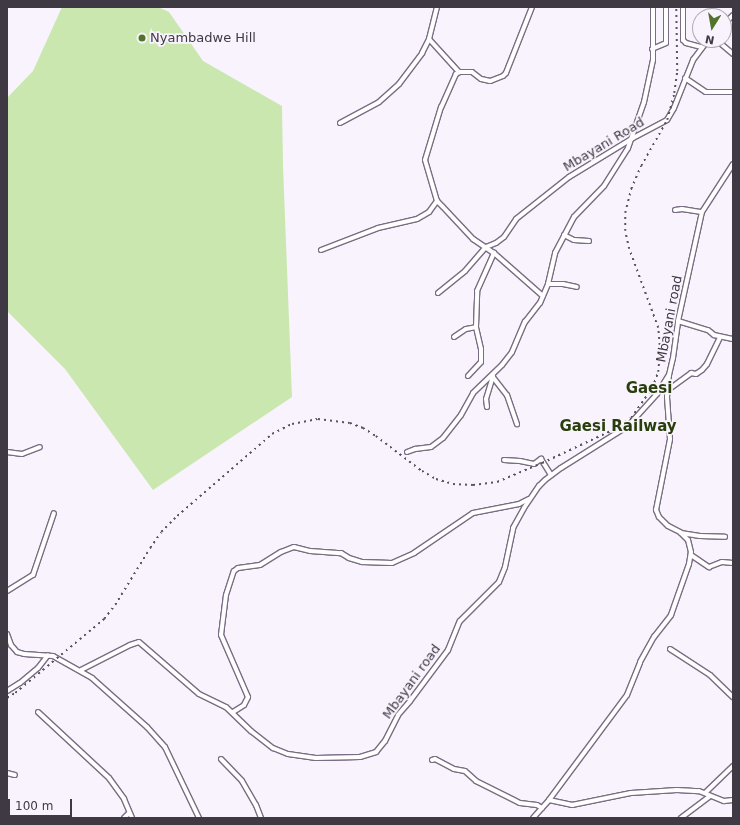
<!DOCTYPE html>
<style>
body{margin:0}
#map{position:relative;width:740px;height:825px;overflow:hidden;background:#f9f3fe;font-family:"DejaVu Sans",sans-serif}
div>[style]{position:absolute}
.green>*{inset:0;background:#c9e7ae}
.roads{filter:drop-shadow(1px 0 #7a6c83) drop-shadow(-1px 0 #7a6c83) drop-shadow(0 1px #7a6c83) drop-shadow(0 -1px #7a6c83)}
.street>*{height:4px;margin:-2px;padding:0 2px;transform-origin:2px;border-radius:2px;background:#fff}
.rail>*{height:1.5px;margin-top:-0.75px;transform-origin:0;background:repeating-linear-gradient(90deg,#5a545e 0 2px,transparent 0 6px)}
.dots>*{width:11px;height:11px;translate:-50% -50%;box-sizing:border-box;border:2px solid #f9f3fe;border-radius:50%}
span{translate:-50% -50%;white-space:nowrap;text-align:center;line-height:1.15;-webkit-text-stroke:3.5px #f9f3fe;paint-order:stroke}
.poi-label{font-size:13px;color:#3f3943}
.left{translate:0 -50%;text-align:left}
.street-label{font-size:13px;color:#3f3943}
.quarter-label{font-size:15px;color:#283f0c;font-weight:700}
.frame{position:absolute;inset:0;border:8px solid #3f3943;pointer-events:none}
.north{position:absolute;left:692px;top:8px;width:40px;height:40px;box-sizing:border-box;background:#f9f3fe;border:1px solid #afa9b3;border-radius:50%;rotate:191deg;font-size:11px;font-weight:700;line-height:16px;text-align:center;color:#3f3943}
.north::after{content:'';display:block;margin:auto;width:14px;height:18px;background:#51732a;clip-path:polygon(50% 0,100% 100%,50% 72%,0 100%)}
.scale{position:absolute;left:8px;top:799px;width:64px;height:18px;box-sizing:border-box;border:2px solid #3f3943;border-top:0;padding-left:5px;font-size:12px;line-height:14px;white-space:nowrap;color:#3f3943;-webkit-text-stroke:3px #f9f3fe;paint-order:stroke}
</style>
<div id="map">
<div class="green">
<i style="clip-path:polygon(62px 7px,158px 7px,169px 12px,203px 61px,282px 106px,283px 166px,292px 397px,153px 490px,65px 369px,7px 311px,7px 98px,33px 71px)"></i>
</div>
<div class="roads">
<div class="street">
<i style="left:532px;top:7px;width:71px;rotate:111.5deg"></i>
<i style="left:506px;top:73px;width:4px;rotate:135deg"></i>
<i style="left:503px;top:76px;width:14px;rotate:159deg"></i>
<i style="left:490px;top:81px;width:9px;rotate:-167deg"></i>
<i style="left:481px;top:79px;width:11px;rotate:-142deg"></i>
<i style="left:472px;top:72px;width:13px;rotate:180deg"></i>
<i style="left:459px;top:72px;width:4px;rotate:146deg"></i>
<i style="left:456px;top:74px;width:36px;rotate:114deg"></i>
<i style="left:441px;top:107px;width:55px;rotate:106.8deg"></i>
<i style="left:425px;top:160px;width:43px;rotate:73.7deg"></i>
<i style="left:437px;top:201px;width:8px;rotate:45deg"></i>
<i style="left:443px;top:207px;width:44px;rotate:46.8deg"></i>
<i style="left:473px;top:239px;width:25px;rotate:34deg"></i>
<i style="left:494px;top:253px;width:65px;rotate:41.3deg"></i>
<i style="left:683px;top:7px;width:33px;rotate:90deg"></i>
<i style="left:683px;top:40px;width:4px;rotate:45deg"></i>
<i style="left:686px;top:43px;width:16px;rotate:15deg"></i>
<i style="left:724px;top:24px;width:13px;rotate:-45deg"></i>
<i style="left:429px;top:39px;width:45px;rotate:47.7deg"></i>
<i style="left:712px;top:40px;width:9px;rotate:21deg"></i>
<i style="left:720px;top:43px;width:17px;rotate:40deg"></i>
<i style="left:652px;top:49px;width:15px;rotate:-23deg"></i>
<i style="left:666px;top:43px;width:36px;rotate:-90deg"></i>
<i style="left:685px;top:78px;width:25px;rotate:34deg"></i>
<i style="left:706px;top:92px;width:27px"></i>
<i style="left:340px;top:123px;width:44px;rotate:-28.3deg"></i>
<i style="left:379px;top:102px;width:27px;rotate:-42deg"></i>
<i style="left:399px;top:84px;width:39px;rotate:-53deg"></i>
<i style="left:422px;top:53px;width:16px;rotate:-63deg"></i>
<i style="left:429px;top:39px;width:33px;rotate:-76deg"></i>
<i style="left:675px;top:210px;width:7px;rotate:-8deg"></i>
<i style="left:682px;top:209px;width:20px;rotate:9deg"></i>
<i style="left:564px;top:235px;width:11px;rotate:27deg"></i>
<i style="left:574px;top:240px;width:15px;rotate:4deg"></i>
<i style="left:321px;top:250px;width:61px;rotate:-21.1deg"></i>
<i style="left:378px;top:228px;width:40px;rotate:-13deg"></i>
<i style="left:417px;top:219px;width:14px;rotate:-30deg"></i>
<i style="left:429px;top:212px;width:14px;rotate:-54deg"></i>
<i style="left:548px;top:284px;width:15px"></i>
<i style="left:563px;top:284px;width:14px;rotate:12deg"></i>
<i style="left:438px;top:293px;width:35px;rotate:-39deg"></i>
<i style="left:465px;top:271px;width:32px;rotate:-49deg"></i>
<i style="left:486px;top:247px;width:11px;rotate:-22deg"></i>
<i style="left:496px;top:243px;width:10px;rotate:-37deg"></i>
<i style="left:504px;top:237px;width:22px;rotate:-56deg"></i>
<i style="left:516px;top:219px;width:68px;rotate:-38.4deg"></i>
<i style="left:569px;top:177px;width:75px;rotate:-31.4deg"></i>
<i style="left:633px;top:138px;width:38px;rotate:-28deg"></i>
<i style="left:667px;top:120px;width:14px;rotate:-60deg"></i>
<i style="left:674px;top:108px;width:52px;rotate:-68.4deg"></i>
<i style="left:693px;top:60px;width:25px;rotate:-53deg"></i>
<i style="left:678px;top:321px;width:31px;rotate:17deg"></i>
<i style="left:708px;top:330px;width:8px;rotate:40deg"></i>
<i style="left:714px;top:335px;width:19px;rotate:12deg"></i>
<i style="left:454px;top:337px;width:14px;rotate:-34deg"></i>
<i style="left:466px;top:329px;width:10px;rotate:-11deg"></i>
<i style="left:468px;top:376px;width:19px;rotate:-47deg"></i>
<i style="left:481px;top:362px;width:13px;rotate:-90deg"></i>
<i style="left:481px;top:349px;width:23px;rotate:-103deg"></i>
<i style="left:476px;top:327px;width:36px;rotate:-88deg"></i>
<i style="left:477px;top:291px;width:42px;rotate:-65.9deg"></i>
<i style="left:492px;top:376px;width:24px;rotate:52deg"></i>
<i style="left:507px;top:395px;width:31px;rotate:71deg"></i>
<i style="left:668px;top:390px;width:29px;rotate:-36deg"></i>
<i style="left:691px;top:373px;width:5px;rotate:11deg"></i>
<i style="left:696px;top:374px;width:7px;rotate:-34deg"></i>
<i style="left:702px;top:370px;width:8px;rotate:-50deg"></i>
<i style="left:707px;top:364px;width:30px;rotate:-64deg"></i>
<i style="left:487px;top:407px;width:8px;rotate:-97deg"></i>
<i style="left:486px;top:399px;width:24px;rotate:-73deg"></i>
<i style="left:7px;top:452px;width:15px;rotate:8deg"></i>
<i style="left:22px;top:454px;width:19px;rotate:-21deg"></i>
<i style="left:407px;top:452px;width:9px;rotate:-21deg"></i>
<i style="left:415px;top:449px;width:16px;rotate:-7deg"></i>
<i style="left:431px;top:447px;width:15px;rotate:-37deg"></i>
<i style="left:443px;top:438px;width:29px;rotate:-52deg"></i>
<i style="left:461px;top:415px;width:25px;rotate:-61deg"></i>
<i style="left:473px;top:393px;width:40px;rotate:-44deg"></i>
<i style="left:502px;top:365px;width:16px;rotate:-52deg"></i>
<i style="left:512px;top:352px;width:33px;rotate:-67deg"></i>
<i style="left:525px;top:322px;width:24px;rotate:-52deg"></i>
<i style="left:540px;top:303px;width:21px;rotate:-67deg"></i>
<i style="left:548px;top:284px;width:32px;rotate:-77deg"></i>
<i style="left:555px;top:253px;width:41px;rotate:-62.2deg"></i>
<i style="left:574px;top:217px;width:43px;rotate:-45.9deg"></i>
<i style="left:604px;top:186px;width:45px;rotate:-57.7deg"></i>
<i style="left:628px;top:148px;width:49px;rotate:-70.8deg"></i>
<i style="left:644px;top:102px;width:43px;rotate:-77.9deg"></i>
<i style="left:653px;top:60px;width:53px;rotate:-90deg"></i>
<i style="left:504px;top:460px;width:16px;rotate:4deg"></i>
<i style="left:520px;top:461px;width:14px;rotate:12deg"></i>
<i style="left:534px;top:464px;width:9px;rotate:-36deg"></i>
<i style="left:541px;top:459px;width:19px;rotate:58deg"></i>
<i style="left:681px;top:533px;width:19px;rotate:9deg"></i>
<i style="left:700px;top:536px;width:25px;rotate:2deg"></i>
<i style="left:691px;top:555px;width:22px;rotate:34deg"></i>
<i style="left:709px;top:567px;width:14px;rotate:-21deg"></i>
<i style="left:722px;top:562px;width:11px;rotate:5deg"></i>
<i style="left:7px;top:591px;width:31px;rotate:-32deg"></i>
<i style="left:33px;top:575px;width:65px;rotate:-71.3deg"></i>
<i style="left:7px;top:634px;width:12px;rotate:70deg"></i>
<i style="left:11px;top:645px;width:9px;rotate:49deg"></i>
<i style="left:17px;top:652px;width:7px;rotate:16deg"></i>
<i style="left:24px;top:654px;width:29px;rotate:4deg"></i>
<i style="left:53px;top:656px;width:45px;rotate:29.4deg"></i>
<i style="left:92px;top:678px;width:74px;rotate:41.7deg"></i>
<i style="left:147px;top:727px;width:27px;rotate:48deg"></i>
<i style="left:165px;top:747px;width:79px;rotate:64.4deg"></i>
<i style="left:670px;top:649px;width:48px;rotate:33deg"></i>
<i style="left:710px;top:675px;width:32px;rotate:44deg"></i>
<i style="left:81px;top:670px;width:55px;rotate:-27deg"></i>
<i style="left:130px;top:645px;width:9px;rotate:-18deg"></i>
<i style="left:139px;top:642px;width:79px;rotate:40.9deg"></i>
<i style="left:199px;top:694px;width:30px;rotate:26deg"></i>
<i style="left:226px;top:707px;width:35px;rotate:44deg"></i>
<i style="left:251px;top:731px;width:28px;rotate:38deg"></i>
<i style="left:273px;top:748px;width:16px;rotate:22deg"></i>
<i style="left:288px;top:754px;width:28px;rotate:8deg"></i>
<i style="left:316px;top:758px;width:44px;rotate:-1.3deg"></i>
<i style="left:360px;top:757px;width:17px;rotate:-17deg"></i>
<i style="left:376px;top:752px;width:14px;rotate:-51deg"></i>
<i style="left:385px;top:741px;width:29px;rotate:-63deg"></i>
<i style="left:398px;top:715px;width:18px;rotate:-49deg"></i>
<i style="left:410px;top:701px;width:64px;rotate:-53.3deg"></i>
<i style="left:448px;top:650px;width:31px;rotate:-68deg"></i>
<i style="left:460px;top:621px;width:55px;rotate:-45deg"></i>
<i style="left:499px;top:582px;width:16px;rotate:-68deg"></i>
<i style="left:505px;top:567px;width:40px;rotate:-78deg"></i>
<i style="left:513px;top:528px;width:23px;rotate:-61deg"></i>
<i style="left:524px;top:508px;width:27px;rotate:-56deg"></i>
<i style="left:539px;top:486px;width:8px;rotate:-45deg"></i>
<i style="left:545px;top:480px;width:20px;rotate:-37deg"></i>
<i style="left:561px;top:468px;width:79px;rotate:-32.1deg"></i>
<i style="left:628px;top:426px;width:43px;rotate:-47.8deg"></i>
<i style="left:657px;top:394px;width:22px;rotate:-58deg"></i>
<i style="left:669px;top:375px;width:17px;rotate:-77deg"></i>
<i style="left:673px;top:358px;width:37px;rotate:-82deg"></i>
<i style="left:678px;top:321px;width:112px;rotate:-77.6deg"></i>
<i style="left:702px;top:212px;width:57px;rotate:-57.1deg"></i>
<i style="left:7px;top:691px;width:15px;rotate:-32deg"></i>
<i style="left:20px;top:683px;width:23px;rotate:-40deg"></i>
<i style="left:38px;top:668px;width:16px;rotate:-52deg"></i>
<i style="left:38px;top:712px;width:97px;rotate:42.9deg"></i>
<i style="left:109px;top:778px;width:26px;rotate:54deg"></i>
<i style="left:124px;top:799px;width:21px;rotate:67deg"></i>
<i style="left:233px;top:712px;width:13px;rotate:-32deg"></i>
<i style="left:244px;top:705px;width:9px;rotate:-63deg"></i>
<i style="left:248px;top:697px;width:68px;rotate:-113.5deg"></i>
<i style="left:221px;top:635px;width:40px;rotate:-82.9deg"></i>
<i style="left:226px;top:595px;width:25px;rotate:-72deg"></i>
<i style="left:234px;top:571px;width:5px;rotate:-37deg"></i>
<i style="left:238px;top:568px;width:22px;rotate:-8deg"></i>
<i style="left:260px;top:565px;width:25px;rotate:-32deg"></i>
<i style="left:281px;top:552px;width:14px;rotate:-21deg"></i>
<i style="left:294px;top:547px;width:16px;rotate:14deg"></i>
<i style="left:310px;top:551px;width:31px;rotate:4deg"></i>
<i style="left:341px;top:553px;width:9px;rotate:32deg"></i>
<i style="left:349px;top:558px;width:14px;rotate:17deg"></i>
<i style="left:362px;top:562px;width:30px;rotate:2deg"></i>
<i style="left:392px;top:563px;width:24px;rotate:-24deg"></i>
<i style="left:414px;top:553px;width:71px;rotate:-34.1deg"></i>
<i style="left:473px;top:513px;width:47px;rotate:-11.1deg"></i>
<i style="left:519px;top:504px;width:11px;rotate:-27deg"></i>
<i style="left:221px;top:759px;width:30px;rotate:46deg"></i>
<i style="left:242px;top:781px;width:28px;rotate:60deg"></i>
<i style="left:256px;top:805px;width:14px;rotate:69deg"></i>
<i style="left:432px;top:760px;width:3px;rotate:-18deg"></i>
<i style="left:435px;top:759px;width:21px;rotate:28deg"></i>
<i style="left:454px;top:769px;width:11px;rotate:10deg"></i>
<i style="left:465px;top:771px;width:15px;rotate:42deg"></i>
<i style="left:476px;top:781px;width:49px;rotate:26.6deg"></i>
<i style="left:520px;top:803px;width:17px;rotate:7deg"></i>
<i style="left:537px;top:805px;width:6px;rotate:31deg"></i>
<i style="left:7px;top:773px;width:8px;rotate:14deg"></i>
<i style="left:705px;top:793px;width:39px;rotate:-44deg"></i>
<i style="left:549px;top:800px;width:24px;rotate:12deg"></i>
<i style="left:572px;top:805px;width:60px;rotate:-11.5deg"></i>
<i style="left:631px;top:793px;width:46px;rotate:-3.7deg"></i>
<i style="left:677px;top:790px;width:22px;rotate:3deg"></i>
<i style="left:699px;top:791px;width:27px;rotate:22deg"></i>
<i style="left:724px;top:801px;width:9px;rotate:-6deg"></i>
<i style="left:124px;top:818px;width:7px;rotate:-45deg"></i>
<i style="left:533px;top:818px;width:24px;rotate:-48deg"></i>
<i style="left:549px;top:800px;width:131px;rotate:-53.4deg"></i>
<i style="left:627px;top:695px;width:35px;rotate:-68deg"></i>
<i style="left:640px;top:662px;width:29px;rotate:-61deg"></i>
<i style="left:654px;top:637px;width:28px;rotate:-52deg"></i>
<i style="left:671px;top:615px;width:54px;rotate:-70.6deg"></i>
<i style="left:689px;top:564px;width:12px;rotate:-81deg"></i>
<i style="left:691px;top:552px;width:12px;rotate:-104deg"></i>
<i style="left:688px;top:540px;width:11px;rotate:-135deg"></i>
<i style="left:680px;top:532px;width:13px;rotate:-153deg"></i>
<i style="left:668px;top:526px;width:13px;rotate:-135deg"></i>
<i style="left:659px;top:517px;width:8px;rotate:-113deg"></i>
<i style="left:656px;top:510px;width:72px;rotate:-78.8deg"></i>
<i style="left:670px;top:439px;width:42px;rotate:-94.1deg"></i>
<i style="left:667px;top:397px;width:21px;rotate:-85deg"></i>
<i style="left:681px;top:818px;width:36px;rotate:-37deg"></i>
</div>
</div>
<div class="rail">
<i style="left:7px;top:698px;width:9px;rotate:-32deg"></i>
<i style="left:15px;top:693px;width:116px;rotate:-39.7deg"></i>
<i style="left:104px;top:619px;width:18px;rotate:-52deg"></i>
<i style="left:115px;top:605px;width:67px;rotate:-58.4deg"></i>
<i style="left:150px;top:548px;width:19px;rotate:-55deg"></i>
<i style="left:161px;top:532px;width:23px;rotate:-45deg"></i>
<i style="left:177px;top:516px;width:125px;rotate:-40.8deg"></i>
<i style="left:272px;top:434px;width:22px;rotate:-27deg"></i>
<i style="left:292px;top:424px;width:26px;rotate:-11deg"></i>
<i style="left:318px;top:419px;width:32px;rotate:7deg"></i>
<i style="left:350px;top:423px;width:14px;rotate:21deg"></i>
<i style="left:363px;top:428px;width:15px;rotate:32deg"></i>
<i style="left:376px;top:436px;width:58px;rotate:37.3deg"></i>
<i style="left:422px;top:471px;width:16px;rotate:30deg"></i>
<i style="left:436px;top:479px;width:18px;rotate:16deg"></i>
<i style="left:453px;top:484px;width:20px;rotate:3deg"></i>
<i style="left:473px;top:485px;width:24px;rotate:-7deg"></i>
<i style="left:497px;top:482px;width:49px;rotate:-22.9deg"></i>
<i style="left:542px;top:463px;width:81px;rotate:-25deg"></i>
<i style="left:615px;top:429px;width:19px;rotate:-35deg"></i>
<i style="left:631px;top:418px;width:37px;rotate:-55deg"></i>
<i style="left:652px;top:388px;width:17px;rotate:-69deg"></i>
<i style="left:658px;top:372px;width:21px;rotate:-85deg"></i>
<i style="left:660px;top:351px;width:23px;rotate:-95deg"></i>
<i style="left:658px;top:328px;width:84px;rotate:-110.2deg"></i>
<i style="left:629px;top:249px;width:18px;rotate:-103deg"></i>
<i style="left:625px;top:231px;width:18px;rotate:-90deg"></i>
<i style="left:625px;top:213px;width:25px;rotate:-76deg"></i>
<i style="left:631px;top:189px;width:25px;rotate:-67deg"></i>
<i style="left:641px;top:166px;width:53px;rotate:-60.5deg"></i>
<i style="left:667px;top:120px;width:28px;rotate:-75deg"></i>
<i style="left:674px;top:93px;width:22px;rotate:-82deg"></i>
<i style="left:677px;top:71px;width:64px;rotate:-90.9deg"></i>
</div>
<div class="dots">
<i style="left:142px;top:38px;background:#51732a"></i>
</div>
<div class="poi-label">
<span class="left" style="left:150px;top:38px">Nyambadwe Hill</span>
</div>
<div class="street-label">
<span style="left:604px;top:145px;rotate:-31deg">Mbayani Road</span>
<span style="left:670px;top:319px;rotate:-79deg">Mbayani road</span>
<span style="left:412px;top:682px;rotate:-54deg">Mbayani road</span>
</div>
<div class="quarter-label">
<span style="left:649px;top:389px">Gaesi</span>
<span style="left:618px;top:427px">Gaesi Railway</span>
</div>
<div class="frame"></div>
<div class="north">N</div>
<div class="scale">100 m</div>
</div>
